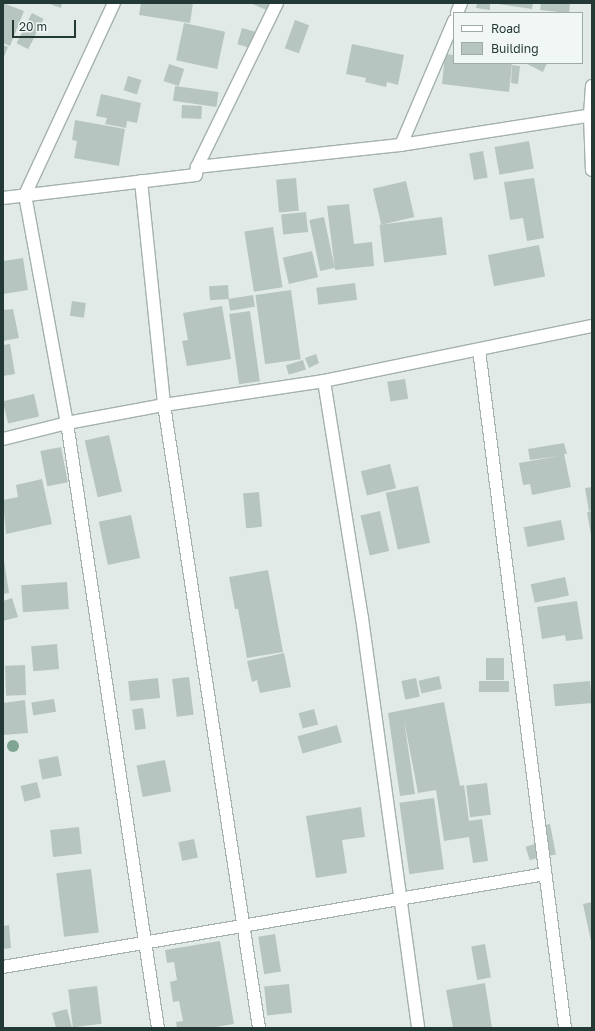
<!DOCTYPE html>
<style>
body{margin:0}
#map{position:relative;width:595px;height:1031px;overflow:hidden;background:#e1eae7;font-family:"Golos Text",sans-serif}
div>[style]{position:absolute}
.building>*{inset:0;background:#b7c5c0;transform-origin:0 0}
.roads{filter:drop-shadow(1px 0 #a4b1ae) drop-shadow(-1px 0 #a4b1ae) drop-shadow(0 1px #a4b1ae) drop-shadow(0 -1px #a4b1ae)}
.minor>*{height:12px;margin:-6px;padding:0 6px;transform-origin:6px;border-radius:6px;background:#fff}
.trees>*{width:12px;height:12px;margin:-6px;border-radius:50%;background:#80a593}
span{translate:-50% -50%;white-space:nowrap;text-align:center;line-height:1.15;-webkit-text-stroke:3px #f1f7f5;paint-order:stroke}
.frame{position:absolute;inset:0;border:4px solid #233936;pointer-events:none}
.legend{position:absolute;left:453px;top:12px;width:130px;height:52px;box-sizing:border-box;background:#f1f7f5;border:1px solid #9faba9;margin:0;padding:5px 7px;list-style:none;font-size:12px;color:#233936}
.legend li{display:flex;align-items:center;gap:8px;height:20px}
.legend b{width:20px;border:1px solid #9faba9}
.scale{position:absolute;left:12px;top:20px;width:64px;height:18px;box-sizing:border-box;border:2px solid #233936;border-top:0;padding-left:5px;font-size:12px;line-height:14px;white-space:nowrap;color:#233936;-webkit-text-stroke:3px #f1f7f5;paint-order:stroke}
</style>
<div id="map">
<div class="building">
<i style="clip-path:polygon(3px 3px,24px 11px,10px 46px,3px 43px)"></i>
<i style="clip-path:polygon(47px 3px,62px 3px,61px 8px)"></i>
<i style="clip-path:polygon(141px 3px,193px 3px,190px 23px,139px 15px)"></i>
<i style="clip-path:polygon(250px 3px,273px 3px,269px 11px)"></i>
<i style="clip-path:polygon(477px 3px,490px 3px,490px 10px,476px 8px)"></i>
<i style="clip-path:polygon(491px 3px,533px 3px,532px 9px)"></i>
<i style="clip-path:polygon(541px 3px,570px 3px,569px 13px,540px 10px)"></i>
<i style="left:32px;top:13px;width:13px;height:34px;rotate:27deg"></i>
<i style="left:295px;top:20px;width:15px;height:30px;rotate:20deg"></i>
<i style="left:184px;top:23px;width:42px;height:38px;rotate:12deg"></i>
<i style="left:242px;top:28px;width:18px;height:17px;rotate:16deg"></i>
<i style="clip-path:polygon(352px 44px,404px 55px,398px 85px,387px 82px,386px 87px,365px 82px,366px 78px,346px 74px)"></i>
<i style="clip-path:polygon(3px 45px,8px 47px,3px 59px)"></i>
<i style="clip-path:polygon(445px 54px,454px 55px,454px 63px,512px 63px,509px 92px,442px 84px)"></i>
<i style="clip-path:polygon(525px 63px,547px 63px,543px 72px)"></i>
<i style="left:169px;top:64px;width:16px;height:18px;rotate:18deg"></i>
<i style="clip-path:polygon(512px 65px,520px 66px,518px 84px,511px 83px)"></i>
<i style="left:128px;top:76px;width:14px;height:15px;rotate:17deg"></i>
<i style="left:175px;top:86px;width:44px;height:15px;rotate:8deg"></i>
<i style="clip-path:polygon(101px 94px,141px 103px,137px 123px,127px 121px,126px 128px,105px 124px,107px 118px,96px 116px)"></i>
<i style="left:182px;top:105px;width:20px;height:13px;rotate:3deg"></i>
<i style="clip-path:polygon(75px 120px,125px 129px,119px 166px,74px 158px,77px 141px,72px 140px)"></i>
<i style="left:529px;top:141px;width:28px;height:35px;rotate:80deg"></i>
<i style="left:483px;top:151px;width:27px;height:14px;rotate:80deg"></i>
<i style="left:296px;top:178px;width:33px;height:20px;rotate:85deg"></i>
<i style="clip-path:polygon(534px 178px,544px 238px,527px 241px,523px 218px,510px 220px,504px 182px)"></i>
<i style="left:406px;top:181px;width:37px;height:34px;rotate:77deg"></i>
<i style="clip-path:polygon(349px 204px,354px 244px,372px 242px,374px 266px,335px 270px,327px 206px)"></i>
<i style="left:306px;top:212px;width:20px;height:25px;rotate:84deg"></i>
<i style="left:324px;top:217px;width:52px;height:15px;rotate:78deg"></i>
<i style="left:442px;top:217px;width:38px;height:63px;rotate:83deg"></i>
<i style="left:273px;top:227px;width:61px;height:29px;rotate:81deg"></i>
<i style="left:539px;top:245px;width:32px;height:52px;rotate:79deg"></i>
<i style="left:312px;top:251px;width:27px;height:30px;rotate:77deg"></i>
<i style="clip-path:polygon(23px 258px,28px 290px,3px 294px,3px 261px)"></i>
<i style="left:355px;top:283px;width:17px;height:39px;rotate:83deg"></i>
<i style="left:228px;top:285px;width:14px;height:19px;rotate:86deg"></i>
<i style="left:291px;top:290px;width:70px;height:36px;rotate:82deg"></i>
<i style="left:253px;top:295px;width:12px;height:25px;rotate:81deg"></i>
<i style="left:72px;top:301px;width:14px;height:15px;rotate:8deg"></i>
<i style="clip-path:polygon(222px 306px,231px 359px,187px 366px,182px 341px,188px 340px,183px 313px)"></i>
<i style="clip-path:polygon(13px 309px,19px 338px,3px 341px,3px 310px)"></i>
<i style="left:250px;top:311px;width:71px;height:21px;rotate:82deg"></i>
<i style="clip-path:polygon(10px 344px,15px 374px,3px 376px,3px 345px)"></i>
<i style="clip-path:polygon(316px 354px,319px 363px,309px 368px,305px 358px)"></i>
<i style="left:303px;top:360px;width:10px;height:18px;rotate:73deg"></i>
<i style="left:405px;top:379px;width:20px;height:18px;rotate:81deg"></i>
<i style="left:34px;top:394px;width:23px;height:32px;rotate:77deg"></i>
<i style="left:109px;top:435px;width:58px;height:25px;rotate:77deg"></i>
<i style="clip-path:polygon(564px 443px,567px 454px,564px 454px,571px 487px,532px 495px,530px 484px,523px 485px,519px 463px,559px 456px,530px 460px,528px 449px)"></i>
<i style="left:61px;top:447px;width:36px;height:21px;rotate:79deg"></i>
<i style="left:390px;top:464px;width:25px;height:30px;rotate:76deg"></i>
<i style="clip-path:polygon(42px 479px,52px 524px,6px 534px,3px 500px,18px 497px,16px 485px)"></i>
<i style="left:418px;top:486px;width:58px;height:33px;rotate:78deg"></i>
<i style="clip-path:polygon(592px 487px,592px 510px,589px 511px,585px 488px)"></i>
<i style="left:259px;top:492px;width:35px;height:16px;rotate:85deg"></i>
<i style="left:380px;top:511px;width:41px;height:20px;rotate:77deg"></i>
<i style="clip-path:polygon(592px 511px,592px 535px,591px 535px,587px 512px)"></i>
<i style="left:131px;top:515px;width:44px;height:33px;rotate:78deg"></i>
<i style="left:561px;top:520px;width:20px;height:38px;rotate:79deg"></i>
<i style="clip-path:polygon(3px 554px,9px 593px,3px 594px)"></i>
<i style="clip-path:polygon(268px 570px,283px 652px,247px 658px,238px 609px,235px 609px,229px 577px)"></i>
<i style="left:565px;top:577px;width:19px;height:35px;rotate:78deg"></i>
<i style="left:67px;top:582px;width:27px;height:46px;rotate:86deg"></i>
<i style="clip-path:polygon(12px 598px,18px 617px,3px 621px,3px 601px)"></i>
<i style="clip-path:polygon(577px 601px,583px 639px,566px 641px,565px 635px,542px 639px,537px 607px)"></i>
<i style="left:57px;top:644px;width:25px;height:26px;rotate:85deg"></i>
<i style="clip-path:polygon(284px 653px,291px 687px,260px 693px,257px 680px,252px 682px,247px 661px)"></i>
<i style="left:486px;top:658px;width:18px;height:22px"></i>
<i style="left:25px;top:665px;width:30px;height:20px;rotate:88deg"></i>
<i style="left:439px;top:676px;width:13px;height:21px;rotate:77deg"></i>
<i style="left:189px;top:677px;width:38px;height:17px;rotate:83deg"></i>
<i style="left:158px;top:678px;width:20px;height:30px;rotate:84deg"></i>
<i style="left:416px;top:678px;width:19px;height:15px;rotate:78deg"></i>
<i style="left:479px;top:681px;width:30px;height:11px"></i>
<i style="left:590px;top:681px;width:22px;height:37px;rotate:85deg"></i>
<i style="left:54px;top:699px;width:13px;height:23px;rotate:81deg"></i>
<i style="clip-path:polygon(25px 700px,28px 733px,3px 735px,3px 703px)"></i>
<i style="clip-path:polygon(444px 702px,460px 786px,464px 785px,469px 821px,482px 819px,488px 861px,473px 863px,469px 837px,444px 841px,436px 790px,418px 793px,404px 720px,415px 794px,400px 796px,388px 713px)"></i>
<i style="left:143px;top:708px;width:21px;height:11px;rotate:82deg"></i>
<i style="left:314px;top:709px;width:16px;height:16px;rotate:75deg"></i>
<i style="left:337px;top:725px;width:18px;height:41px;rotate:74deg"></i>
<i style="left:58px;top:756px;width:20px;height:20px;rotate:79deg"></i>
<i style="left:165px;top:760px;width:32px;height:29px;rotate:79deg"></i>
<i style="left:37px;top:782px;width:16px;height:17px;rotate:76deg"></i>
<i style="left:487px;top:783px;width:32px;height:21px;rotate:83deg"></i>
<i style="left:434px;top:798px;width:72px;height:35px;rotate:82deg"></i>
<i style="clip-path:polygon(361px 807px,365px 837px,342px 840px,347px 873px,316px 878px,306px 816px)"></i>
<i style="left:550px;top:824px;width:31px;height:12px;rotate:79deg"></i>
<i style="left:79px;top:827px;width:27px;height:29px;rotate:84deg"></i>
<i style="left:194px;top:839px;width:19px;height:16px;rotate:78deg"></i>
<i style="left:538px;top:843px;width:14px;height:13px;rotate:73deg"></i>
<i style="left:91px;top:869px;width:64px;height:35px;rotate:83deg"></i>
<i style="clip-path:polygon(592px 902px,592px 941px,591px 941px,583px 904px)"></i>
<i style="clip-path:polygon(9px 925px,11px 948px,3px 949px,3px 926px)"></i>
<i style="left:275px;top:934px;width:38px;height:17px;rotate:81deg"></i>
<i style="clip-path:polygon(220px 941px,234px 1024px,209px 1028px,177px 1028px,176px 1022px,183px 1021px,179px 1001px,173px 1002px,170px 982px,177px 980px,174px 962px,167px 963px,165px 950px)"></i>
<i style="left:485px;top:944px;width:34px;height:14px;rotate:80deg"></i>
<i style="clip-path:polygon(485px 983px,492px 1028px,453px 1028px,446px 990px)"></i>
<i style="left:289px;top:984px;width:29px;height:25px;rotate:84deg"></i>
<i style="left:97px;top:986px;width:38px;height:29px;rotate:83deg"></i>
<i style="clip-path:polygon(67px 1009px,72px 1028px,56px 1028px,52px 1013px)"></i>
</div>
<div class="roads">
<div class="minor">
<i style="left:114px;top:3px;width:212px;rotate:114.9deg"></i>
<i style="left:25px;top:195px;width:232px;rotate:79.6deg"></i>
<i style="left:67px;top:423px;width:612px;rotate:81.45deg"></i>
<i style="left:457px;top:13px;width:11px;rotate:-68deg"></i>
<i style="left:592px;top:86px;width:30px;rotate:94deg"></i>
<i style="left:590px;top:116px;width:54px;rotate:87.9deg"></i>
<i style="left:401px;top:145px;width:135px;rotate:-66.9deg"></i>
<i style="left:197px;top:167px;width:182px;rotate:-64deg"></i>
<i style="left:141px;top:181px;width:225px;rotate:84.1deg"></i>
<i style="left:164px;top:405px;width:630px;rotate:81.33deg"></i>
<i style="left:3px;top:198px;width:194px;rotate:-6.8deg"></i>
<i style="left:196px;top:175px;width:8px;rotate:-83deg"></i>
<i style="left:197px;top:167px;width:205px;rotate:-6.2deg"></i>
<i style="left:401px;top:145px;width:193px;rotate:-8.9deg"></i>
<i style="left:479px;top:350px;width:683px;rotate:82.77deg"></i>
<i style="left:324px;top:381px;width:240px;rotate:80.9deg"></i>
<i style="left:362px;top:618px;width:414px;rotate:82.2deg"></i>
<i style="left:3px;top:439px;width:66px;rotate:-14deg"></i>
<i style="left:67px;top:423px;width:99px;rotate:-10.5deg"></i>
<i style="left:164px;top:405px;width:162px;rotate:-8.5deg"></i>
<i style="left:324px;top:381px;width:274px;rotate:-11.6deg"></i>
<i style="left:3px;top:967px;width:550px;rotate:-9.74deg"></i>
</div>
</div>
<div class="trees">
<i style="left:13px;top:746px"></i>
</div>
<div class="frame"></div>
<ul class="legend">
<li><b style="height:5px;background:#fff"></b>Road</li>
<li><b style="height:11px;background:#b7c5c0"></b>Building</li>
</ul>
<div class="scale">20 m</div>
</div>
